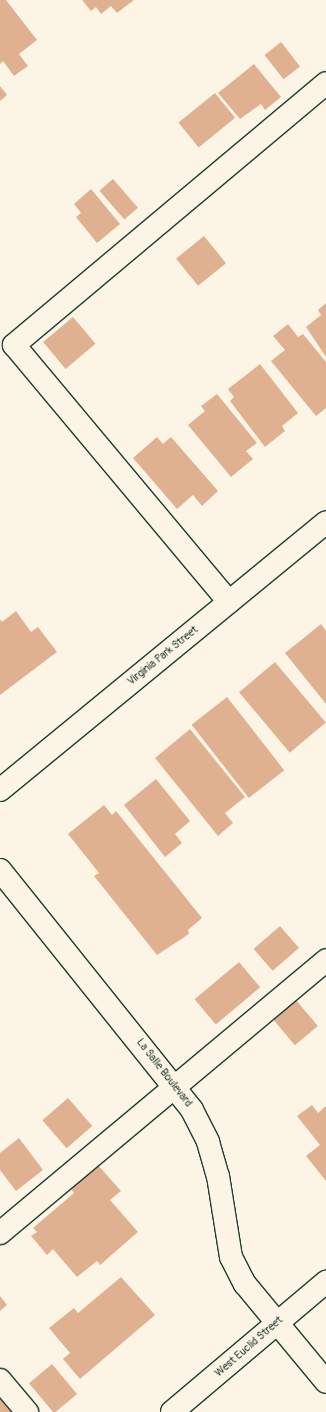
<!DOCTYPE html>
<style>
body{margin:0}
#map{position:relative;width:326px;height:1412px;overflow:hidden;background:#fcf5e5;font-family:Pangolin,sans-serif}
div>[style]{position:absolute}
.building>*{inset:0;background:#e0b191;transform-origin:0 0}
.roads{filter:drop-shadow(1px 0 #1f3d34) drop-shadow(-1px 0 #1f3d34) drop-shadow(0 1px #1f3d34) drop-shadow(0 -1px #1f3d34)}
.minor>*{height:22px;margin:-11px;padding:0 11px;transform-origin:11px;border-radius:11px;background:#fcf5e5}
span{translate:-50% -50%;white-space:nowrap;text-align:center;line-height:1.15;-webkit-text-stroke:4px #fcf5e5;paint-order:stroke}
.street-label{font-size:11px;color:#1f3d34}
</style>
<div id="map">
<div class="building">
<i style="clip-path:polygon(0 0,6px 0,37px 40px,19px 54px,28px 66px,14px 76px,3px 61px,0 64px)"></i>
<i style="clip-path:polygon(82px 0,134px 0,117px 13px,111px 6px,101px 14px,96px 7px,91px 11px)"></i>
<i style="left:281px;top:42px;width:31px;height:21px;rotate:52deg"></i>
<i style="clip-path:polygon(254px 64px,281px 97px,265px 110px,261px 104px,240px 119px,218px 93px)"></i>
<i style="clip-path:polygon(0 86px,7px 95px,0 101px)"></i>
<i style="left:215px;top:93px;width:32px;height:47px;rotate:51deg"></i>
<i style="left:113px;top:179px;width:38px;height:18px;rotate:49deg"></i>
<i style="clip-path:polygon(91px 189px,120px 224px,97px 243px,76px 217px,81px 213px,74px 204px)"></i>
<i style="left:204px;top:236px;width:35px;height:36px;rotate:51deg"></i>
<i style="clip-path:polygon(326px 303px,326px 357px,306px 327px,321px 315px,318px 310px)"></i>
<i style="left:73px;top:317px;width:35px;height:39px;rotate:50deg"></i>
<i style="clip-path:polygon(288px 324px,298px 337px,303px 334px,326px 362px,326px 408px,316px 416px,271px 361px,285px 350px,273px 336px)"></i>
<i style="clip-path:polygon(260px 364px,298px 413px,282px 426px,285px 431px,265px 447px,230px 401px,234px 397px,228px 389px)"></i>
<i style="clip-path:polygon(217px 394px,257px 443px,246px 451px,253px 459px,231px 477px,188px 425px,205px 411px,201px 406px)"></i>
<i style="clip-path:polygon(157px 437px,163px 444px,171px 437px,218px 491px,202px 506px,193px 495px,177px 509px,133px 458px)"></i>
<i style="clip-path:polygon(16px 611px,31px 632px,38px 627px,57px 652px,0 695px,0 619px,2px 622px)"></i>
<i style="clip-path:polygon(321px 624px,326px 631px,326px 704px,285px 653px)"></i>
<i style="left:275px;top:662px;width:79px;height:47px;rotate:50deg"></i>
<i style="left:227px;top:697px;width:93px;height:45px;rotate:52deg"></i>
<i style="clip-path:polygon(190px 729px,245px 797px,225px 813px,233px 823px,218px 836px,155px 758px)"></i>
<i style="clip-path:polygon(156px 779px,190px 821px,175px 834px,182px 843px,165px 857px,124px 805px)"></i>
<i style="clip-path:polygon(104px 805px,112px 815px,116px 811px,202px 918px,188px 930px,189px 934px,157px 955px,94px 876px,99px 873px,68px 834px)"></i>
<i style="left:280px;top:926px;width:29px;height:35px;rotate:49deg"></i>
<i style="left:239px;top:962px;width:33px;height:58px;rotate:50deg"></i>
<i style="left:296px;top:1000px;width:34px;height:30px;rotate:50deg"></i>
<i style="left:68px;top:1098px;width:37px;height:34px;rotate:49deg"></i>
<i style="clip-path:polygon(312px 1105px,318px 1113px,326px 1106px,326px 1181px,306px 1156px,320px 1145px,297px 1116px)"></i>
<i style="clip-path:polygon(19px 1138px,43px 1170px,16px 1191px,0 1170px,0 1153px)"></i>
<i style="clip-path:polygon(97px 1164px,121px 1191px,110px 1200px,138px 1232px,100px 1265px,97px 1261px,77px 1277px,53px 1249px,47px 1255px,31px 1236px,37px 1232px,33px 1228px,74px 1193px,69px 1187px)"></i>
<i style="clip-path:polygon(121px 1277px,155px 1315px,80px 1379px,63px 1359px,70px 1353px,49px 1328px,74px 1308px,78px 1313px)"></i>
<i style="clip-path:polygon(0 1296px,7px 1305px,0 1311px)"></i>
<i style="left:52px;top:1364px;width:39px;height:30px;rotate:50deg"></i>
<i style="clip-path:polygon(0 1395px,14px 1412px,0 1412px)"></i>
</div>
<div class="roads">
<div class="minor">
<i style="left:229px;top:602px;width:335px;rotate:-129.9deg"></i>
<i style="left:14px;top:345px;width:407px;rotate:-40deg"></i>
<i style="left:0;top:790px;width:422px;rotate:-39.4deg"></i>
<i style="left:0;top:870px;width:307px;rotate:51.3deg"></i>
<i style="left:192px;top:1110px;width:36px;rotate:63deg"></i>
<i style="left:208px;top:1142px;width:35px;rotate:74deg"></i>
<i style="left:218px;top:1176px;width:82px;rotate:80.9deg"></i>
<i style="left:231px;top:1257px;width:30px;rotate:63deg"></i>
<i style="left:245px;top:1284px;width:127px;rotate:50.4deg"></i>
<i style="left:0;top:1233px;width:425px;rotate:-39.9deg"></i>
<i style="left:0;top:1380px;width:42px;rotate:49.8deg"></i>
<i style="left:172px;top:1412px;width:202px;rotate:-40.2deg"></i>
</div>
</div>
<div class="street-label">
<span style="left:163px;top:656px;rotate:-39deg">Virginia Park Street</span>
<span style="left:164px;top:1073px;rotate:52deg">La Salle Boulevard</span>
<span style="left:249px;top:1347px;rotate:-41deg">West Euclid Street</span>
</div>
</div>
